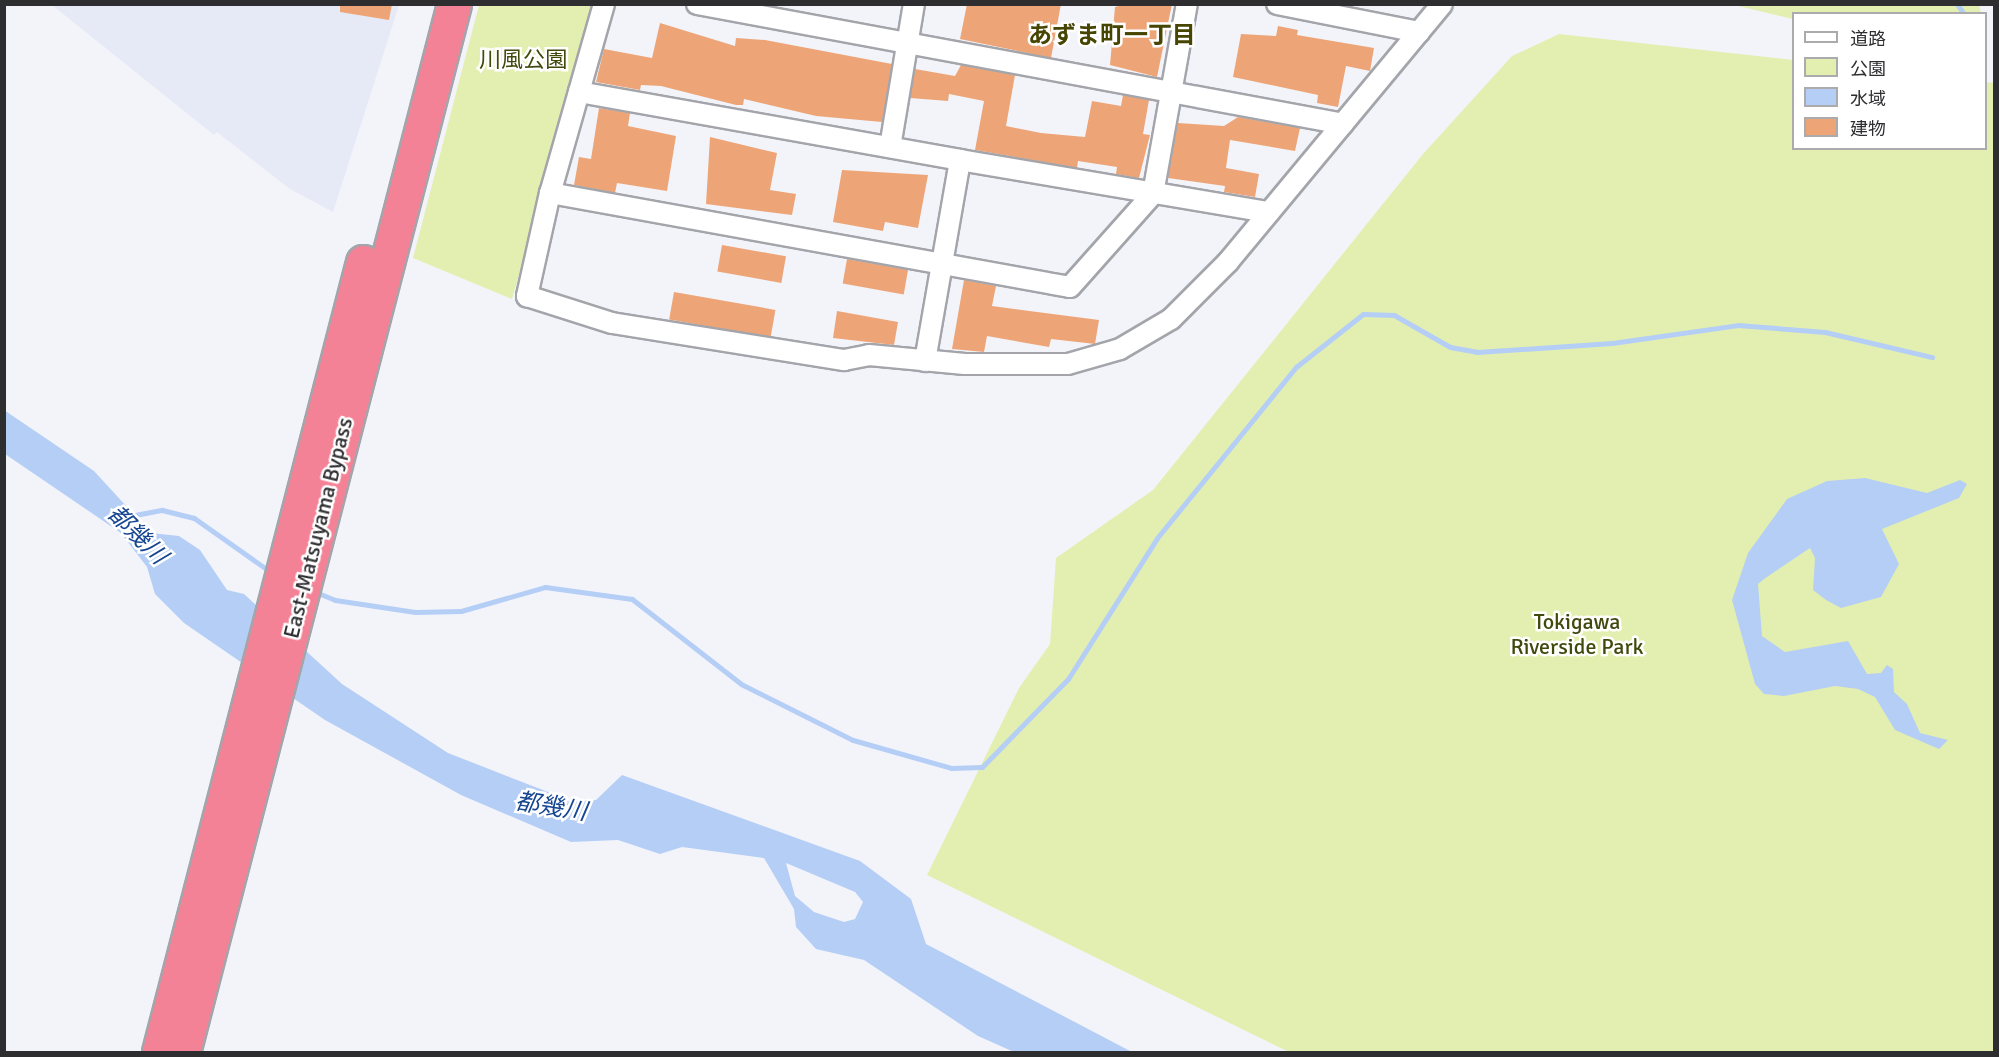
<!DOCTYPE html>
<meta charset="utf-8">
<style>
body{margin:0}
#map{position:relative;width:1999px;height:1057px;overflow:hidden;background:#f3f4fa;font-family:Signika,"Noto Sans JP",sans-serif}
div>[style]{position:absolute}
.built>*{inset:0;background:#e6e9f6}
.green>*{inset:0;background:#e3efb0}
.water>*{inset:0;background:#b5cef6}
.stream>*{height:5px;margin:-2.5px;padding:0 2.5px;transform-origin:2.5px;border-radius:2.5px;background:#b5cef6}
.building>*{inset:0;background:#eda578;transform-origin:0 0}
.roads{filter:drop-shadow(2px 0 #a4a5ab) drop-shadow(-2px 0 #a4a5ab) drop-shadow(0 2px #a4a5ab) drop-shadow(0 -2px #a4a5ab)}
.minor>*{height:20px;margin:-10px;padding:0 10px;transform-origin:10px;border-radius:10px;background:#fff}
.trunk>*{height:33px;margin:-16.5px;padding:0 16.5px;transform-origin:16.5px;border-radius:16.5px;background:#f48296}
span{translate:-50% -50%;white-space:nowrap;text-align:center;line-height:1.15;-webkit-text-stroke:5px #fff;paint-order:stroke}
.park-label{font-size:22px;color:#41490d}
.street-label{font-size:22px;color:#2e2e31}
.neighbourhood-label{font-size:24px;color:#464502;font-weight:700}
.water-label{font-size:24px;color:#164691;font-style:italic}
.frame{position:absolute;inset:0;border:6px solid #2e2e31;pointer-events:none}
.legend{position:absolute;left:1792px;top:12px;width:195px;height:138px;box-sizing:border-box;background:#fff;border:2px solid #ababad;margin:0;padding:8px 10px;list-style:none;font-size:18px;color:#2e2e31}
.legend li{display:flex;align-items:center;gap:12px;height:30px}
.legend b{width:30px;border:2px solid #ababad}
</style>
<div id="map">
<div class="built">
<i style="clip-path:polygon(52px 5px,399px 5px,333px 212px,290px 189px,217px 132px,214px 135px)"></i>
</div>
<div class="green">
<i style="clip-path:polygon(1979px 4px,1981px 13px,1794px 14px,1793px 19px,1734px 5px)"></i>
<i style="clip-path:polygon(479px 5px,596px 5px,512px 299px,413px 258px)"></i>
<i style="clip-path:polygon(1559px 34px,1793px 60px,1794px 148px,1986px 148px,1986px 82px,1994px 83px,1994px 1052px,1289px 1052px,927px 875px,1019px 688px,1050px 644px,1056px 558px,1153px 490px,1423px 154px,1512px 56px)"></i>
</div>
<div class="water">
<i style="clip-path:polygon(evenodd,4px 410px,94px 471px,151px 533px,179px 536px,200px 550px,227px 590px,244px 594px,342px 684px,448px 753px,548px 792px,558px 802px,596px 800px,622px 775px,860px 861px,911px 899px,926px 944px,1132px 1052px,1014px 1052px,978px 1036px,864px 960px,816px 949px,796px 927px,794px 909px,764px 858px,682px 847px,660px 854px,618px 840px,571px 842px,461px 795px,325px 720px,184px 623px,155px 594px,147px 567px,121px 533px,5px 454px,4px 410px,786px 863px,855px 892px,863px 902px,855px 919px,844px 922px,814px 912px,795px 896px,786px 863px)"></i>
<i style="clip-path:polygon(1865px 478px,1927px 493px,1960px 480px,1967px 484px,1959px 498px,1882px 529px,1899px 564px,1881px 597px,1841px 608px,1826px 600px,1813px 590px,1815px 558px,1810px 548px,1764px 579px,1758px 584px,1762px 636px,1785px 652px,1848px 641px,1867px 674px,1881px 673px,1887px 665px,1893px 669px,1894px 692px,1907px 704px,1920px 733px,1948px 740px,1939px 749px,1895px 730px,1875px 697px,1858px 689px,1835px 686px,1784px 696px,1764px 694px,1755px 684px,1732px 600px,1748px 553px,1787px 499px,1827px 481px)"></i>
</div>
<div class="stream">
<i style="left:1957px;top:4px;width:12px;rotate:55deg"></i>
<i style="left:130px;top:516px;width:33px;rotate:-11deg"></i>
<i style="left:162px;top:510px;width:33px;rotate:14deg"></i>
<i style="left:194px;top:518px;width:95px;rotate:35.2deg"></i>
<i style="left:313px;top:591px;width:24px;rotate:22deg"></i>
<i style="left:335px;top:600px;width:81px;rotate:8.5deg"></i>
<i style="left:415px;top:612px;width:46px;rotate:-1.2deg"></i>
<i style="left:461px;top:611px;width:87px;rotate:-15.9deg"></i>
<i style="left:545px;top:587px;width:88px;rotate:7.9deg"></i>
<i style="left:632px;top:599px;width:138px;rotate:37.9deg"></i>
<i style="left:741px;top:684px;width:125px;rotate:26.6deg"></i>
<i style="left:853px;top:740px;width:102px;rotate:15.9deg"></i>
<i style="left:951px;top:768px;width:31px;rotate:-2deg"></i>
<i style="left:982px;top:767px;width:123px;rotate:-45.7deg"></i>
<i style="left:1068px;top:679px;width:167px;rotate:-57.7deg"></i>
<i style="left:1157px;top:538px;width:220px;rotate:-50.9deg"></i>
<i style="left:1296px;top:367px;width:85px;rotate:-38.3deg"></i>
<i style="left:1363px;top:314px;width:31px;rotate:2deg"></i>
<i style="left:1394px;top:315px;width:64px;rotate:29.7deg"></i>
<i style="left:1450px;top:347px;width:27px;rotate:10deg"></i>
<i style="left:1477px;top:352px;width:135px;rotate:-3.8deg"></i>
<i style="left:1612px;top:343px;width:127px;rotate:-8.1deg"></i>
<i style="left:1738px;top:325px;width:87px;rotate:4.6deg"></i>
<i style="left:1825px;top:332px;width:110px;rotate:13.2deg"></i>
</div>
<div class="building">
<i style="clip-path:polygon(340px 4px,392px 4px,389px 20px,340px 12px)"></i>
<i style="clip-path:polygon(967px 4px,1061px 4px,1051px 58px,960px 39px)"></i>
<i style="clip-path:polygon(1126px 4px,1172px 4px,1157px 77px,1110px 65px,1115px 7px)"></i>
<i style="clip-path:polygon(660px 23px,735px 46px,736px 38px,765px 40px,892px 64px,882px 122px,816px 116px,744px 99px,743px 105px,736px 105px,661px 86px,641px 85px,640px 90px,596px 82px,604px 49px,652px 58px)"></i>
<i style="clip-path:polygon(1278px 26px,1298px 30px,1297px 35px,1374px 48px,1370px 71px,1346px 66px,1338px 107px,1317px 103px,1318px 95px,1233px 77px,1241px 34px,1276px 36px)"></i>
<i style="clip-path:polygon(961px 65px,1015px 75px,1006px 126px,1041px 133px,1085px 137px,1092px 101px,1121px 106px,1123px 95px,1149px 100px,1143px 134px,1150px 135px,1139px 178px,1116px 174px,1117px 167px,1078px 161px,1077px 168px,975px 150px,984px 101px,949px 94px,948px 101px,910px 98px,915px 69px,955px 76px)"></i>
<i style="clip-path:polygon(599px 108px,630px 113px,628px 126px,676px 136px,667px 191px,617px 183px,615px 193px,574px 185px,579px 157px,591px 159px)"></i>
<i style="clip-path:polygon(1238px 117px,1300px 128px,1295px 151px,1230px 140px,1226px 168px,1259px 174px,1255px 197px,1224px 192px,1225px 186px,1168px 178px,1178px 123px,1224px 126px)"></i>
<i style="clip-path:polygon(710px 137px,777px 153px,770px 190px,796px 194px,792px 215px,706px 204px)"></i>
<i style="clip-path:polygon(842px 170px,928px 175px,918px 228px,885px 222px,883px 231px,833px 222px)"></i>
<i style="left:722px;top:245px;width:65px;height:27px;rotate:10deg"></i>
<i style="left:847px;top:259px;width:62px;height:25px;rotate:10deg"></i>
<i style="clip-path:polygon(964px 280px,996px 286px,992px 306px,1099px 320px,1095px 344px,1051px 339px,1049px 347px,987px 336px,984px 352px,952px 349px)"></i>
<i style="left:674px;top:292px;width:103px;height:28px;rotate:10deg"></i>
<i style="clip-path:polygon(837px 311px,898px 322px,894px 345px,833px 338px)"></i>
</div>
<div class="roads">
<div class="minor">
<i style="left:604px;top:4px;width:197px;rotate:105.9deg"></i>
<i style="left:550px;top:193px;width:106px;rotate:102.6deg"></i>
<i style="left:527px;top:296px;width:89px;rotate:17.6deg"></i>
<i style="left:612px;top:323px;width:235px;rotate:9.1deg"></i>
<i style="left:844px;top:360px;width:25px;rotate:-11deg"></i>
<i style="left:869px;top:355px;width:96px;rotate:5.4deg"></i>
<i style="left:965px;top:364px;width:103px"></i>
<i style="left:1068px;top:364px;width:54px;rotate:-16.1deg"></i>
<i style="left:1120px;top:349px;width:59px;rotate:-30.5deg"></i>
<i style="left:1171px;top:319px;width:81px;rotate:-45deg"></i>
<i style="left:1228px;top:262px;width:335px;rotate:-50.3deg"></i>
<i style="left:697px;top:4px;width:657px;rotate:10.52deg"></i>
<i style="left:1277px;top:4px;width:145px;rotate:11.2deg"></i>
<i style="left:579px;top:92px;width:387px;rotate:10.1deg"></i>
<i style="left:890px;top:147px;width:145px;rotate:-80.5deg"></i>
<i style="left:550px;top:193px;width:528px;rotate:10.25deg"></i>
<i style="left:1070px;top:287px;width:125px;rotate:-48.3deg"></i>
<i style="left:1153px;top:194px;width:193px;rotate:-79.9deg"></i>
<i style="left:925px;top:361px;width:204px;rotate:-80.1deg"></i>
<i style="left:960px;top:160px;width:313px;rotate:9.6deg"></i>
</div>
<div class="trunk">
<i style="left:159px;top:1052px;width:816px;rotate:-75.52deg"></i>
<i style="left:183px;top:1052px;width:1082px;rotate:-75.5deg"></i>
</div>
</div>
<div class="park-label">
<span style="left:523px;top:60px">川風公園</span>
<span style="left:1577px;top:634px">Tokigawa<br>Riverside Park</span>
</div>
<div class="street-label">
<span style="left:318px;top:528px;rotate:-76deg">East-Matsuyama Bypass</span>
</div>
<div class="neighbourhood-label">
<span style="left:1112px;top:36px">あずま町一丁目</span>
</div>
<div class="water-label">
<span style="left:137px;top:535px;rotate:45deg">都幾川</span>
<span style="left:551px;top:807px;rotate:9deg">都幾川</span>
</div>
<div class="frame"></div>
<ul class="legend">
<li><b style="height:8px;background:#fff"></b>道路</li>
<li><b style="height:16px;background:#e3efb0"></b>公園</li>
<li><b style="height:16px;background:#b5cef6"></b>水域</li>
<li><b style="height:16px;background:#eda578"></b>建物</li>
</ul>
</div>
